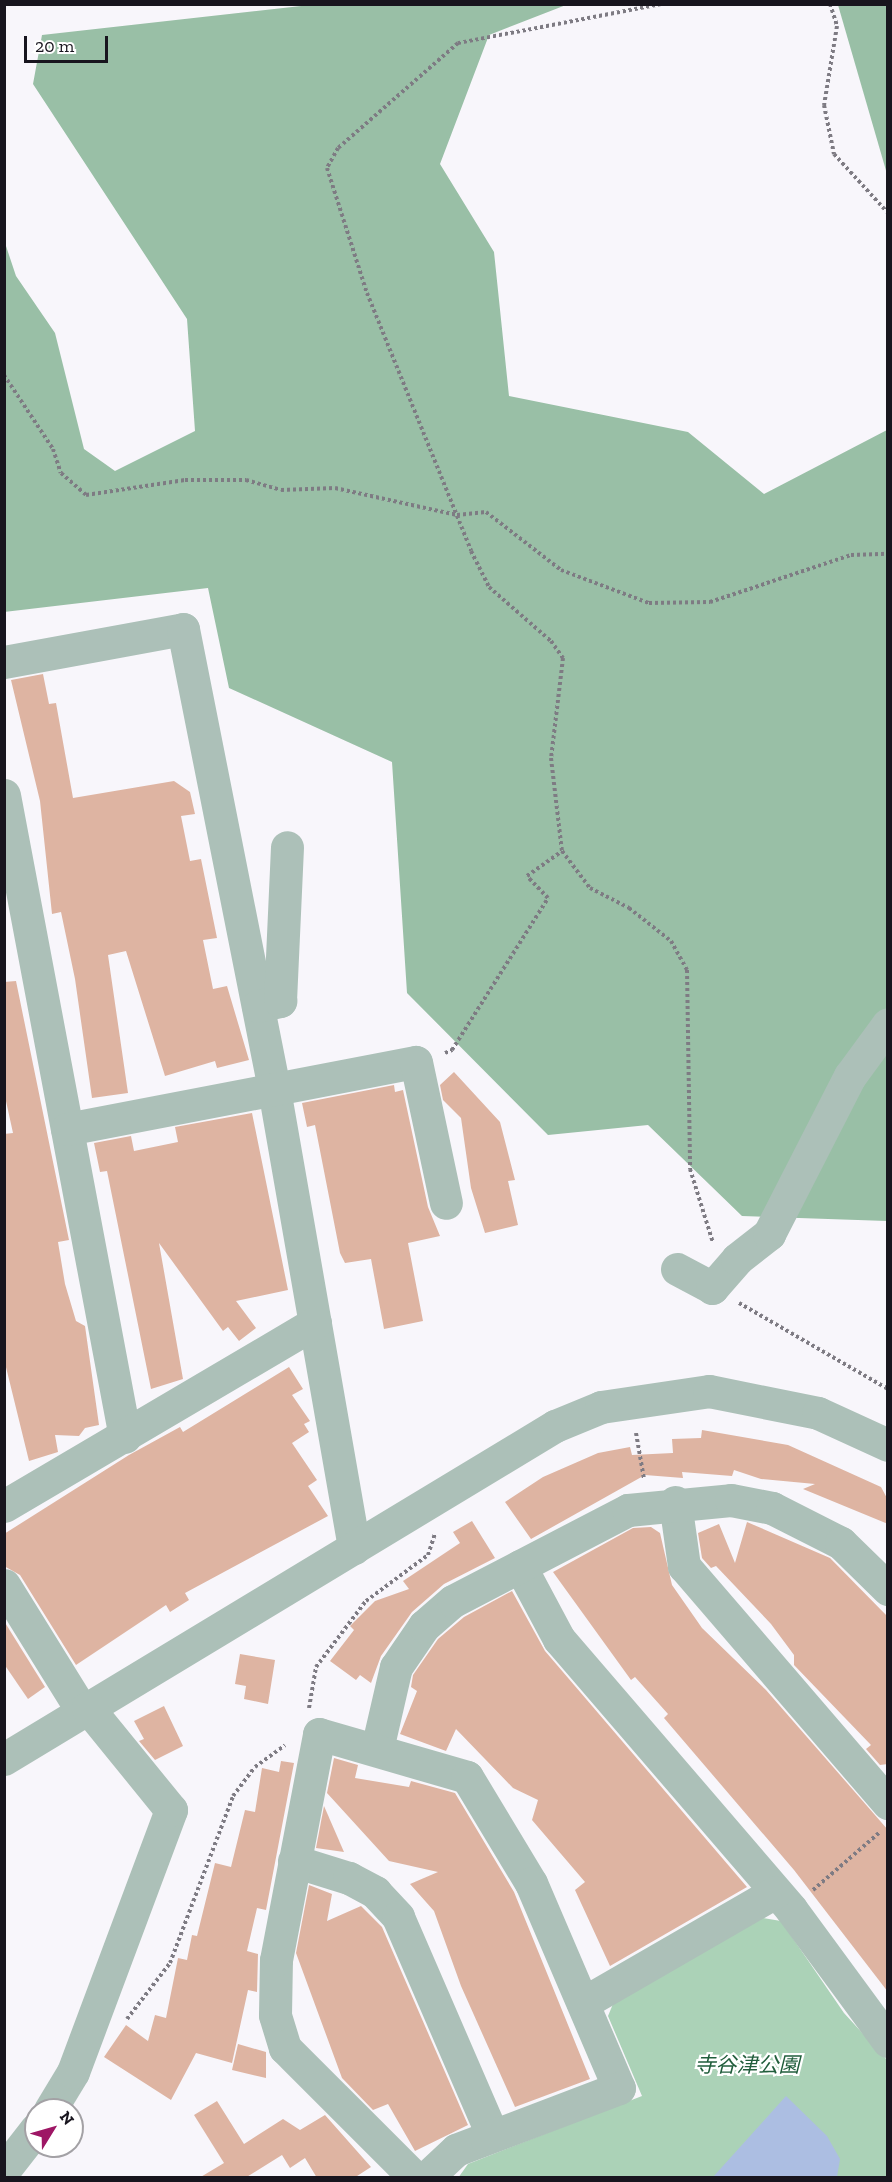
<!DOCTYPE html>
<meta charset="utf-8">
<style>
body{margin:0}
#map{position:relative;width:892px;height:2182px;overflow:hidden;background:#f8f6fb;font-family:"Zilla Slab","Noto Sans JP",serif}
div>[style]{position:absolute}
.green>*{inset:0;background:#abd2b7}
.forest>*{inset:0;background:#99bfa6}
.water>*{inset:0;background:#acbee2}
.building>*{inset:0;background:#deb4a2}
.path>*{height:4px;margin-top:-2px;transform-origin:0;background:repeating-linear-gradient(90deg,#7e7b83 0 3px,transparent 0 6px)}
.minor>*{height:33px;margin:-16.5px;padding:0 16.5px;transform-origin:16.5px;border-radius:16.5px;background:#acc0b8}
span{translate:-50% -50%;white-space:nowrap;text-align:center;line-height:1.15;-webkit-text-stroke:4.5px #fff;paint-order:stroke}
.park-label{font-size:21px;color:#215e3c;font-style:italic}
.frame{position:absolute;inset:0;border:6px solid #18151e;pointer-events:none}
.north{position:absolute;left:24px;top:2098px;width:60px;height:60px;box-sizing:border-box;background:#fff;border:2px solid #a3a1a5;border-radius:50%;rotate:53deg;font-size:16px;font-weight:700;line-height:24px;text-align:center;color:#18151e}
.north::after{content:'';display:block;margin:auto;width:21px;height:27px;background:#9e1665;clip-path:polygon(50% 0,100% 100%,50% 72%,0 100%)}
.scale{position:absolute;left:24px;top:36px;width:84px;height:27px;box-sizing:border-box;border:3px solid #18151e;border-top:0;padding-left:8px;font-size:18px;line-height:21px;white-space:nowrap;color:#18151e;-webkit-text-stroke:4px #fff;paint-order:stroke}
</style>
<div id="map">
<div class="green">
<i style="clip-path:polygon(763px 1918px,781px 1921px,844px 2013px,887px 2060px,887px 2177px,458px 2178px,468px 2164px,642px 2096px,608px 2016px,613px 2004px)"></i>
</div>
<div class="forest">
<i style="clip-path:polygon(310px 5px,566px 5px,489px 35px,440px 164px,494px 252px,509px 396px,688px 432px,764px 494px,887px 430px,887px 1221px,742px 1216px,648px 1125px,548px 1135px,407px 993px,392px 762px,229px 688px,208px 588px,4px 612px,4px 240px,16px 276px,55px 333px,84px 449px,115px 471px,195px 431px,187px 319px,33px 84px,42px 35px)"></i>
<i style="clip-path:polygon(838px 5px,887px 5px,887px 174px)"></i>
</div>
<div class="water">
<i style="clip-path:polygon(786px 2096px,827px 2136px,840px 2159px,837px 2177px,713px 2177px)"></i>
</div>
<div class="building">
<i style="clip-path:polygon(43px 674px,49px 704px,56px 703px,73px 798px,174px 781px,190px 792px,195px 814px,181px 816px,190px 861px,201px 859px,217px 938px,203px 940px,213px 989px,227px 986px,249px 1060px,217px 1068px,215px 1061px,165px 1076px,126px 951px,108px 955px,128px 1093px,92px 1098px,75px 979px,61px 912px,52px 914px,40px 801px,11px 680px)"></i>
<i style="clip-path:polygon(16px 981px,69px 1240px,58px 1242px,65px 1284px,76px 1321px,85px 1326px,99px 1425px,85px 1428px,79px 1436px,55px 1435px,58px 1452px,29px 1461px,4px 1359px,4px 1134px,13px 1133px,4px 1092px,4px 982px)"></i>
<i style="clip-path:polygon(454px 1072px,500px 1122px,515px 1180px,508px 1181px,518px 1225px,485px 1233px,471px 1188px,461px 1118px,443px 1100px,440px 1085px)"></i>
<i style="clip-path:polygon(394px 1085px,395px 1092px,403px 1090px,428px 1207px,440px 1236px,408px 1243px,423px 1321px,384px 1329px,371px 1259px,345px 1263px,340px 1253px,315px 1125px,307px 1127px,302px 1103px)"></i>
<i style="clip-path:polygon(252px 1113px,288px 1290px,236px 1301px,256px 1328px,239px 1341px,228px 1327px,223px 1331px,159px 1243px,183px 1379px,151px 1389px,107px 1171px,100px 1172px,94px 1143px,131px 1136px,134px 1151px,178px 1142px,175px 1127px)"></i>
<i style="clip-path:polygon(289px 1367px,303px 1389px,292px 1395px,310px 1421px,304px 1424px,309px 1432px,292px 1443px,317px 1480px,308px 1486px,328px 1516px,185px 1593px,189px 1600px,170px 1612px,166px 1605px,76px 1665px,20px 1575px,4px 1566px,4px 1534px,129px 1455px,180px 1427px,183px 1432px)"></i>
<i style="clip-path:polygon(702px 1430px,788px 1445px,881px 1487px,888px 1500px,888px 1524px,803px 1489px,815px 1484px,761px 1479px,734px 1470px,732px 1476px,682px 1472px,683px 1478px,645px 1475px,531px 1539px,505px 1502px,543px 1477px,598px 1453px,630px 1447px,632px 1455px,673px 1453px,672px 1439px,701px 1438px)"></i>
<i style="clip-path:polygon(472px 1521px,495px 1558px,444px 1584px,412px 1612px,381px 1656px,371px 1683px,360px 1675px,356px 1680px,330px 1661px,354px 1630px,350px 1626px,375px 1601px,409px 1589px,403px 1581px,460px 1543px,453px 1532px)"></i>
<i style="clip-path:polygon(747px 1522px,830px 1558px,888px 1617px,888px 1764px,880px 1765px,866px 1749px,871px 1745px,794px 1665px,794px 1655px,771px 1624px,716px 1566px,711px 1568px,702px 1558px,698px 1533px,719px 1524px,735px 1563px)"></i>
<i style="clip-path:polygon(651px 1527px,660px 1533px,672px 1585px,702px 1628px,766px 1690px,888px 1830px,888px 1992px,794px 1870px,664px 1718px,668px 1714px,635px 1677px,631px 1680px,553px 1572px,633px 1528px)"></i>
<i style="clip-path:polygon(512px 1591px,545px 1651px,747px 1887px,610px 1966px,575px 1890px,585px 1882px,532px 1820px,538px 1800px,513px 1788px,456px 1729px,446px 1751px,400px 1734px,417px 1691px,411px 1687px,413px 1675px,438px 1639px,464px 1617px)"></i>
<i style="clip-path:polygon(4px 1621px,45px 1687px,28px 1699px,4px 1664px)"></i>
<i style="clip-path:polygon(240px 1654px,275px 1660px,268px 1704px,244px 1699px,246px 1686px,235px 1684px)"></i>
<i style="clip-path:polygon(164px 1706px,183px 1746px,155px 1760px,139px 1741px,144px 1739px,134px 1721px)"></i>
<i style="clip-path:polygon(334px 1758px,358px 1765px,355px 1778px,409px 1787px,411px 1781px,455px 1793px,514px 1892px,590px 2079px,515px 2107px,461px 1986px,434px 1911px,410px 1884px,438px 1872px,389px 1861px,327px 1793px)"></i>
<i style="clip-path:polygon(281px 1761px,294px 1763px,266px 1910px,257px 1908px,247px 1951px,258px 1954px,257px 1992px,248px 1990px,232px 2063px,196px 2053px,171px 2100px,104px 2057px,126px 2025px,148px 2041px,155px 2015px,166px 2018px,178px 1958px,187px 1960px,192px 1935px,197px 1936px,215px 1863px,231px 1867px,245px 1810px,255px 1812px,262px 1768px,279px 1772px)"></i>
<i style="clip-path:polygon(324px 1806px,344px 1852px,316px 1848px)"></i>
<i style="clip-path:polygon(309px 1885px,332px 1894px,327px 1921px,361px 1906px,382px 1927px,468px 2125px,415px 2151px,388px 2104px,373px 2110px,342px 2078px,296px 1953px)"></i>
<i style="clip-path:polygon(238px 2044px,266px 2052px,266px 2078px,232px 2070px)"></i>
<i style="clip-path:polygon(217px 2101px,244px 2144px,283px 2119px,300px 2130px,325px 2115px,371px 2167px,354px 2178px,317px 2178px,305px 2158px,290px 2168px,282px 2155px,245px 2178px,199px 2178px,224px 2163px,194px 2115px)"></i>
</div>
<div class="path">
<i style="left:661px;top:4px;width:207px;rotate:169.1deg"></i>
<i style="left:458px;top:43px;width:159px;rotate:138.8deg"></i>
<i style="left:338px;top:148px;width:23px;rotate:119deg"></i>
<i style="left:327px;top:168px;width:131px;rotate:72.3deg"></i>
<i style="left:367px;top:293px;width:278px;rotate:68deg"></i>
<i style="left:471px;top:551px;width:40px;rotate:63.4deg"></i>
<i style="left:489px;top:587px;width:82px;rotate:41.1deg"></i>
<i style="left:551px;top:641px;width:21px;rotate:55deg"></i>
<i style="left:563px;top:658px;width:101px;rotate:96.8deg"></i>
<i style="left:551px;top:758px;width:94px;rotate:83.3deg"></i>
<i style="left:562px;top:851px;width:46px;rotate:52.9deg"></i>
<i style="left:590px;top:888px;width:44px;rotate:27.1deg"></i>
<i style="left:629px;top:908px;width:53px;rotate:38.2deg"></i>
<i style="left:671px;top:941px;width:33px;rotate:61deg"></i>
<i style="left:687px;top:970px;width:199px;rotate:89.1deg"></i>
<i style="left:690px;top:1169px;width:77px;rotate:72.7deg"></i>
<i style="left:830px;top:4px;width:23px;rotate:72deg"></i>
<i style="left:837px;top:26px;width:80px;rotate:99.3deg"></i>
<i style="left:824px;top:105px;width:50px;rotate:78.5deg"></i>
<i style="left:834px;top:154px;width:80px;rotate:47.5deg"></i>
<i style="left:4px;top:375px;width:89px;rotate:56.5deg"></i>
<i style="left:53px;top:449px;width:25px;rotate:72deg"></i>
<i style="left:61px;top:473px;width:33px;rotate:41deg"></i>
<i style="left:86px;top:495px;width:100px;rotate:-8.6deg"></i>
<i style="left:185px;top:480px;width:61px"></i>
<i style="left:246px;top:480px;width:36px;rotate:16deg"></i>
<i style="left:281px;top:490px;width:54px;rotate:-2.1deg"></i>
<i style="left:335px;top:488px;width:125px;rotate:12.5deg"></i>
<i style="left:457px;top:515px;width:29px;rotate:-6deg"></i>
<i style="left:486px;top:512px;width:95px;rotate:37.7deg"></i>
<i style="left:561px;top:570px;width:94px;rotate:20.6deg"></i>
<i style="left:649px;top:603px;width:61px;rotate:-0.9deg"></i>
<i style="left:710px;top:602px;width:149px;rotate:-18.4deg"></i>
<i style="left:851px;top:555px;width:37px;rotate:-2deg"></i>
<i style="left:445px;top:1053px;width:8px;rotate:-23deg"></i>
<i style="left:452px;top:1050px;width:180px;rotate:-57.7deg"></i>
<i style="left:548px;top:898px;width:30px;rotate:-134deg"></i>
<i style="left:527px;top:876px;width:43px;rotate:-35.5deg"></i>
<i style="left:739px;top:1303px;width:172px;rotate:30deg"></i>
<i style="left:636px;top:1433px;width:47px;rotate:80.1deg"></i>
<i style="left:309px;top:1708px;width:42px;rotate:-80.3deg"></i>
<i style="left:316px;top:1667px;width:83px;rotate:-52.9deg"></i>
<i style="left:366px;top:1601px;width:77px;rotate:-36.6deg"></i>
<i style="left:428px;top:1555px;width:22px;rotate:-72deg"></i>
<i style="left:813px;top:1890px;width:89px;rotate:-40.9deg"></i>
<i style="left:127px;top:2019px;width:71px;rotate:-52.5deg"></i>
<i style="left:170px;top:1963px;width:178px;rotate:-69.3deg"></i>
<i style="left:233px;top:1796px;width:36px;rotate:-53deg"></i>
<i style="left:255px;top:1767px;width:37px;rotate:-36deg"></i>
</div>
<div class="minor">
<i style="left:4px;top:662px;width:182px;rotate:-10.4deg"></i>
<i style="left:183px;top:629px;width:469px;rotate:78.8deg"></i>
<i style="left:274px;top:1089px;width:466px;rotate:80.1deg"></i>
<i style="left:4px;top:795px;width:653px;rotate:79.33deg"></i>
<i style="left:258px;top:1006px;width:23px;rotate:-13deg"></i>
<i style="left:280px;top:1001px;width:154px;rotate:-87.4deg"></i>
<i style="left:67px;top:1129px;width:355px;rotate:-10.9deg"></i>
<i style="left:416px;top:1062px;width:144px;rotate:78deg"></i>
<i style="left:677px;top:1269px;width:40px;rotate:28deg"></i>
<i style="left:712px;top:1288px;width:38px;rotate:-49deg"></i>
<i style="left:737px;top:1259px;width:41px;rotate:-38deg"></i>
<i style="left:769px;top:1234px;width:178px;rotate:-62.9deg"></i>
<i style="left:850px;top:1076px;width:64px;rotate:-53.8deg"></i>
<i style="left:675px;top:1502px;width:65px;rotate:82deg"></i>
<i style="left:684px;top:1566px;width:313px;rotate:49.3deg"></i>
<i style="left:4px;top:1506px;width:361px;rotate:-30.5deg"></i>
<i style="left:520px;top:1566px;width:83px;rotate:61.9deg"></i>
<i style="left:559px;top:1639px;width:356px;rotate:49.3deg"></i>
<i style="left:791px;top:1909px;width:164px;rotate:53.7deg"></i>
<i style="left:4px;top:1585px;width:148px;rotate:58.2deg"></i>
<i style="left:377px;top:1749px;width:84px;rotate:-77deg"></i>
<i style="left:396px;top:1667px;width:50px;rotate:-55.7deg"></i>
<i style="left:424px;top:1626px;width:38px;rotate:-41deg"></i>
<i style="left:453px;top:1601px;width:197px;rotate:-27.5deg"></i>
<i style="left:628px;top:1510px;width:103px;rotate:-5.5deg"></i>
<i style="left:731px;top:1500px;width:42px;rotate:11deg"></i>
<i style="left:772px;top:1508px;width:77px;rotate:26.9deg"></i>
<i style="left:841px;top:1543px;width:66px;rotate:44.4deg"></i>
<i style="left:4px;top:1759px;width:644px;rotate:-31.15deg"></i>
<i style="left:555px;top:1426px;width:50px;rotate:-22.4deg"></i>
<i style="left:601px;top:1407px;width:109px;rotate:-8.4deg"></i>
<i style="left:709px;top:1391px;width:111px;rotate:11.4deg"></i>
<i style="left:818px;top:1413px;width:77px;rotate:24.6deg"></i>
<i style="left:294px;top:1861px;width:58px;rotate:17.2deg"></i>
<i style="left:349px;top:1878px;width:30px;rotate:28deg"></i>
<i style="left:375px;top:1892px;width:34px;rotate:47deg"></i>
<i style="left:398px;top:1917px;width:236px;rotate:66.6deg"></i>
<i style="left:583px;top:2003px;width:222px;rotate:-30deg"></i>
<i style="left:50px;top:2110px;width:44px;rotate:-58.8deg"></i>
<i style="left:73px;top:2072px;width:280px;rotate:-69.5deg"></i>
<i style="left:171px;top:1810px;width:132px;rotate:-129.1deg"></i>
<i style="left:4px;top:2170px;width:52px;rotate:-52deg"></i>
<i style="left:415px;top:2178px;width:184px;rotate:-135deg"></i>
<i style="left:285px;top:2048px;width:34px;rotate:-107deg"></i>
<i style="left:275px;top:2015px;width:55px;rotate:-89deg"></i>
<i style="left:276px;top:1960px;width:230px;rotate:-79.2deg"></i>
<i style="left:319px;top:1734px;width:154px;rotate:16.2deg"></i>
<i style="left:467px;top:1777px;width:124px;rotate:58.9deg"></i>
<i style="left:531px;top:1883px;width:223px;rotate:66.8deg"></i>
<i style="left:619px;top:2088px;width:174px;rotate:159.2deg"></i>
<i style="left:456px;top:2150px;width:41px;rotate:137deg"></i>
</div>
<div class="park-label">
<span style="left:747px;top:2065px">寺谷津公園</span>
</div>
<div class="frame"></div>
<div class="north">N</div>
<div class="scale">20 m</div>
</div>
